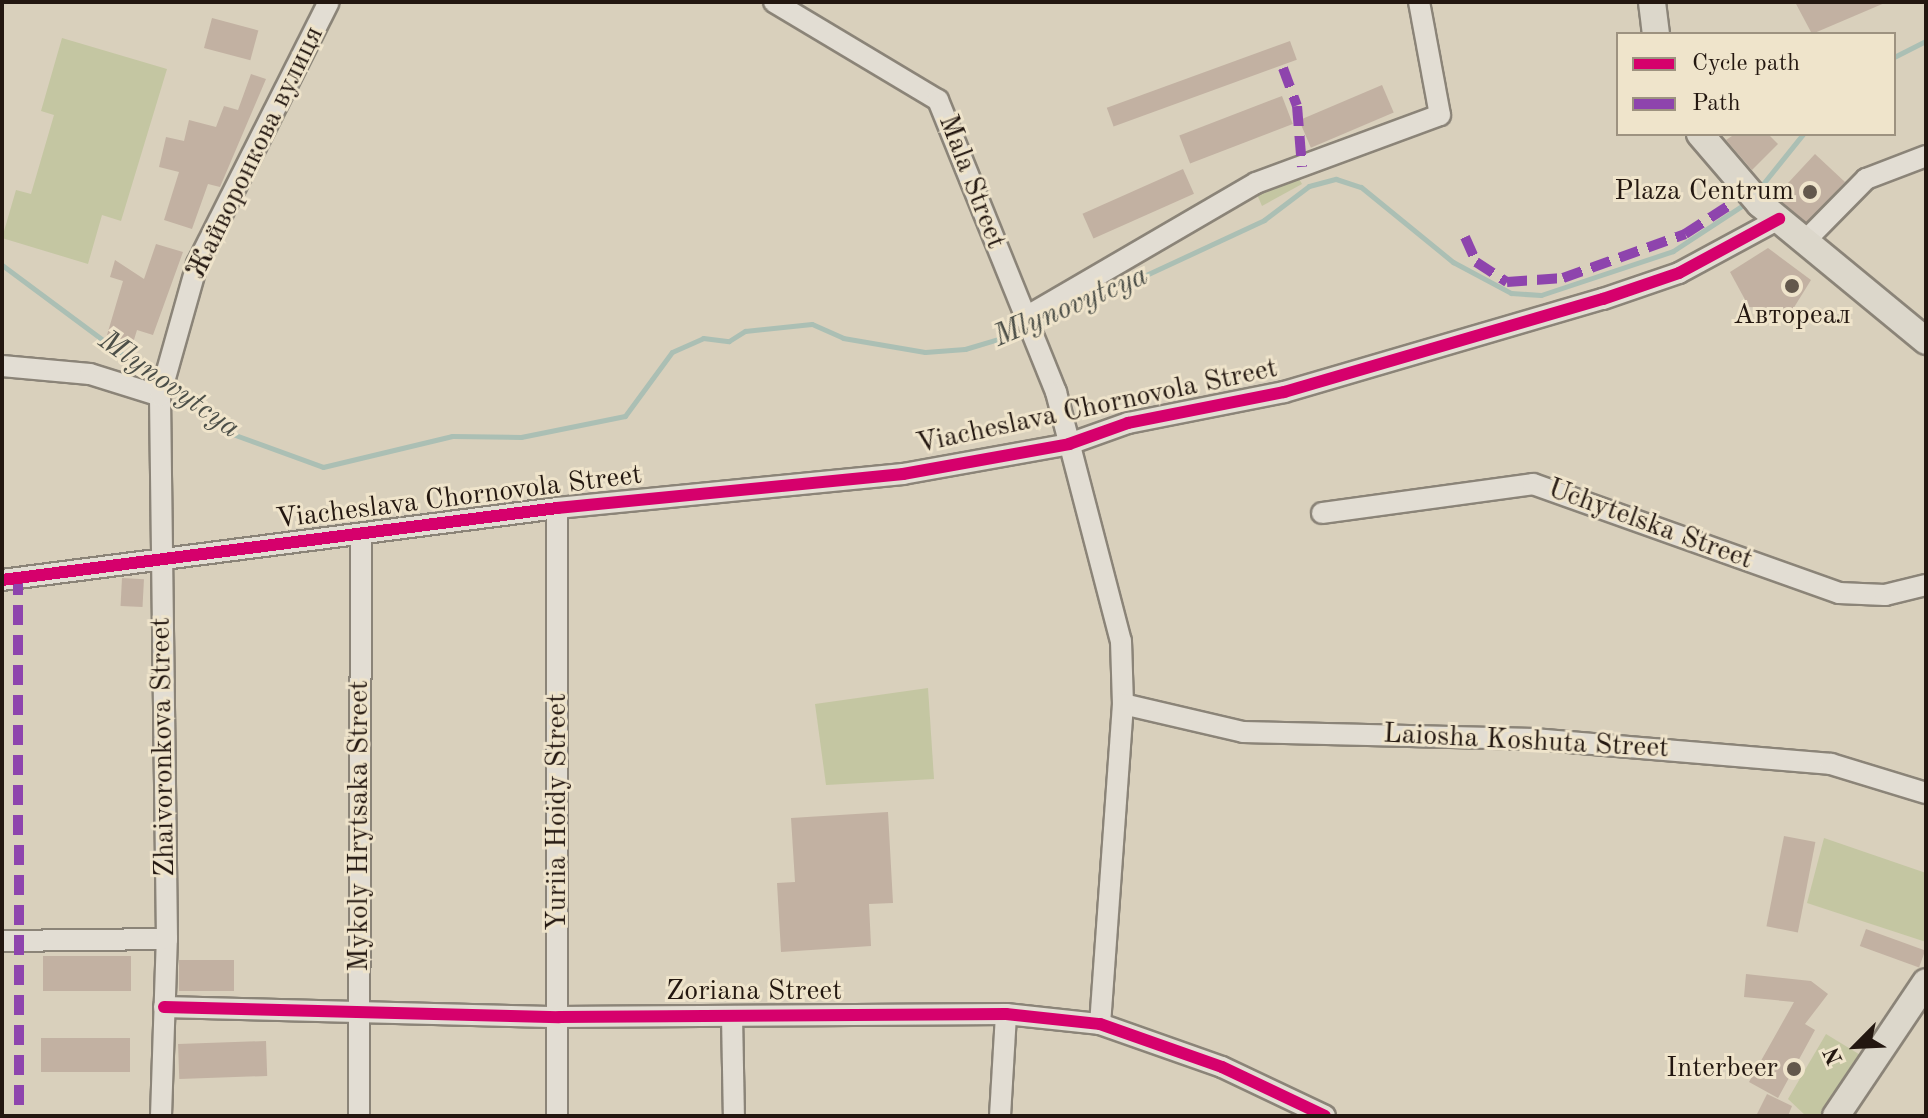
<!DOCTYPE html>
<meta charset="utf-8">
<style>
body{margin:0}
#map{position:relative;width:1928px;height:1118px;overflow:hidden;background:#d9d0bc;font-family:"Old Standard TT",serif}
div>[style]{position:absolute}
.green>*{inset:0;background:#c4c6a2}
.stream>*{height:5px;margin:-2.5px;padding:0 2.5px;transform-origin:2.5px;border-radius:2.5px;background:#abbfb4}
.building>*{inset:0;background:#c2b1a2;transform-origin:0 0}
.roads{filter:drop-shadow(2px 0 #8b8478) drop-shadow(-2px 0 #8b8478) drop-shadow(0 2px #8b8478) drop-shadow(0 -2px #8b8478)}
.minor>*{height:20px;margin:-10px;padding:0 10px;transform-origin:10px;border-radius:10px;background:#e2ddd3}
.major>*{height:26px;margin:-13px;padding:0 13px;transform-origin:13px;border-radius:13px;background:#dcd7cb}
.quiet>*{height:10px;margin-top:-5px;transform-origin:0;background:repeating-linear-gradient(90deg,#8e44ad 0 20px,transparent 0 30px)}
.cycleway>*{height:12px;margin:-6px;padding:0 6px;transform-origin:6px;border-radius:6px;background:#d6006c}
.dots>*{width:22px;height:22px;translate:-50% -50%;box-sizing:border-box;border:4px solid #efe4cb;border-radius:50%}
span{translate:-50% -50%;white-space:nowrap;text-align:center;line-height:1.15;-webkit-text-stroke:6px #efe4cb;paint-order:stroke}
.street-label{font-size:28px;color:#231710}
.poi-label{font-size:28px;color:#231710}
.right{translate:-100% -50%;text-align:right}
.water-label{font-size:30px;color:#4c4f48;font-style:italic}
.frame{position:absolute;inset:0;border:4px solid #231710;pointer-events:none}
.legend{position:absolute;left:1616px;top:32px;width:280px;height:104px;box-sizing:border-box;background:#efe4cb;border:2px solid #9d9280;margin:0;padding:10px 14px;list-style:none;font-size:24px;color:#231710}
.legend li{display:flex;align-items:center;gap:16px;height:40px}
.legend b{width:40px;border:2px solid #9d9280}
.north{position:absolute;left:1816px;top:1006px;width:80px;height:80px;-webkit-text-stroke:6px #efe4cb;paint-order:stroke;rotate:246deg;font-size:22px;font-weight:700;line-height:32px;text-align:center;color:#231710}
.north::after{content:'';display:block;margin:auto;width:28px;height:36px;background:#231710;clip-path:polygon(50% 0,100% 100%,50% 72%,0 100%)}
</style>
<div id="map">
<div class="green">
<i style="clip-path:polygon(62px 38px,167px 69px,121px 221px,102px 215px,88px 264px,2px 238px,16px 190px,31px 194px,54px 115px,41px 111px)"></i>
<i style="clip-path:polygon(1297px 175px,1302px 184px,1262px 206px,1256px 192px)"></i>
<i style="clip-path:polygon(928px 688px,934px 779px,826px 785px,815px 704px)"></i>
<i style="clip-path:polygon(1824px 838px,1926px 873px,1926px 942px,1807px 903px)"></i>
<i style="clip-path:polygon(1826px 1034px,1862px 1056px,1824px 1116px,1806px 1116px,1788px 1099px)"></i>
</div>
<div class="stream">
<i style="left:1894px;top:57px;width:36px;rotate:-27deg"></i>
<i style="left:1758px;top:190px;width:72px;rotate:-51.2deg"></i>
<i style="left:2px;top:265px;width:194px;rotate:36.6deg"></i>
<i style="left:1034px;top:327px;width:254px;rotate:-24.9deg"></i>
<i style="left:1264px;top:220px;width:56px;rotate:-37.1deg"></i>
<i style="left:1309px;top:186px;width:28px;rotate:-15deg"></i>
<i style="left:1336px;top:179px;width:26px;rotate:18deg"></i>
<i style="left:1361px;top:187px;width:119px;rotate:39.2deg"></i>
<i style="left:1453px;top:262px;width:66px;rotate:28.1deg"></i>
<i style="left:1511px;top:293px;width:30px;rotate:4deg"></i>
<i style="left:1541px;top:295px;width:139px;rotate:-18.4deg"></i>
<i style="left:1673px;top:251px;width:91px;rotate:-33.3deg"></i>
<i style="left:167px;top:387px;width:75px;rotate:36.9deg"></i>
<i style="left:227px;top:432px;width:102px;rotate:20deg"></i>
<i style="left:323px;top:467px;width:133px;rotate:-13.5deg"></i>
<i style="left:452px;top:436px;width:69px;rotate:0.8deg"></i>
<i style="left:521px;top:437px;width:106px;rotate:-11.4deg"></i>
<i style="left:625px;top:416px;width:79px;rotate:-53.7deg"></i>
<i style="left:672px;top:352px;width:34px;rotate:-24deg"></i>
<i style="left:703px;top:338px;width:26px;rotate:7deg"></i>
<i style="left:729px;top:341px;width:19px;rotate:-32deg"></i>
<i style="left:745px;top:331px;width:67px;rotate:-6deg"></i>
<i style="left:812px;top:324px;width:34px;rotate:24deg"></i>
<i style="left:843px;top:338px;width:83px;rotate:9.7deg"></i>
<i style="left:925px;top:352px;width:40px;rotate:-4.3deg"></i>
<i style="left:965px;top:349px;width:63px;rotate:-16.7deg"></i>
</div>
<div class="building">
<i style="clip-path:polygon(1795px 2px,1887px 2px,1812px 34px)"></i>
<i style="left:212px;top:18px;width:48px;height:31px;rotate:15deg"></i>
<i style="left:1290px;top:41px;width:20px;height:195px;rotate:70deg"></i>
<i style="clip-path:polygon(251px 74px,266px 79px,220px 187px,208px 184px,192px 229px,164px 220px,179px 172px,159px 167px,166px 137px,184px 141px,189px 120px,216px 127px,224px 106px,238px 110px)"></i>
<i style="left:1382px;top:85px;width:30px;height:90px;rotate:67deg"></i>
<i style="left:1282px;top:96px;width:30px;height:110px;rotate:69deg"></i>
<i style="clip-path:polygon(1735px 134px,1768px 134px,1778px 144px,1752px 170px,1726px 140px)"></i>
<i style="left:1815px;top:154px;width:41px;height:58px;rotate:43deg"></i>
<i style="left:1183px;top:169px;width:27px;height:110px;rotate:66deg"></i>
<i style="clip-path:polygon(156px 244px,183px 252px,153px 335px,137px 330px,133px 343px,107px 335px,123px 281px,110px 277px,115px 260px,144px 279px)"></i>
<i style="clip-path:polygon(1768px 248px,1811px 280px,1793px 309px,1749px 307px,1730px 272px)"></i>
<i style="left:122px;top:578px;width:22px;height:28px;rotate:3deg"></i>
<i style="clip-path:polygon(888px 812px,893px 903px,869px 904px,871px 946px,781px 952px,777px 883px,795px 882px,791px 818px)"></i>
<i style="left:1784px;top:836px;width:32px;height:92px;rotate:11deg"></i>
<i style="left:1866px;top:929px;width:63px;height:18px;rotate:20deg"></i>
<i style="left:131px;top:956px;width:35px;height:88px;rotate:90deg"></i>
<i style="left:179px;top:960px;width:55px;height:31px"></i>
<i style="clip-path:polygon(1746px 974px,1811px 981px,1828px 994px,1805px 1024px,1815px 1030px,1778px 1098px,1749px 1082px,1794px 1002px,1744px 997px)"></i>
<i style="left:130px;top:1038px;width:34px;height:89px;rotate:90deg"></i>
<i style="left:266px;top:1041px;width:35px;height:88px;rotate:88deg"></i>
<i style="clip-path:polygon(1767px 1094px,1792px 1106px,1788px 1116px,1757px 1114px)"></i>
</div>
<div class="roads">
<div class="minor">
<i style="left:774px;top:2px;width:191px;rotate:30.9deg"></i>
<i style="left:938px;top:100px;width:315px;rotate:68deg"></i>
<i style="left:1056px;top:392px;width:257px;rotate:75.4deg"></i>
<i style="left:1121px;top:641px;width:63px;rotate:88.2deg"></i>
<i style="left:1123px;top:704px;width:321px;rotate:94.1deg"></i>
<i style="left:1806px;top:240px;width:86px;rotate:-45.5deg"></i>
<i style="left:1866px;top:179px;width:64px;rotate:-21deg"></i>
<i style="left:1024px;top:318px;width:268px;rotate:-30.2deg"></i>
<i style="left:1256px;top:183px;width:196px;rotate:-20.3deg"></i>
<i style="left:1440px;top:115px;width:115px;rotate:-100.5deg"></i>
<i style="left:2px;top:366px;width:88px;rotate:5.2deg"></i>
<i style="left:90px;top:374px;width:73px;rotate:17.4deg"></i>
<i style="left:557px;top:508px;width:608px;rotate:90deg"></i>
<i style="left:1322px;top:513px;width:213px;rotate:-7.8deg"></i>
<i style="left:1533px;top:484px;width:325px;rotate:19.6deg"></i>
<i style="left:1839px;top:593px;width:46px;rotate:2.5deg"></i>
<i style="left:1885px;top:595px;width:42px;rotate:-13.7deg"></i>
<i style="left:2px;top:580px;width:560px;rotate:-7.39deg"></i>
<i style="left:557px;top:508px;width:348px;rotate:-5.6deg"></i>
<i style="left:903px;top:474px;width:169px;rotate:-10.2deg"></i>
<i style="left:1069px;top:444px;width:63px;rotate:-19.6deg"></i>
<i style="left:1128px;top:423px;width:159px;rotate:-11.2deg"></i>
<i style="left:1284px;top:392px;width:332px;rotate:-16.3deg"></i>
<i style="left:1603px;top:299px;width:80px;rotate:-18.9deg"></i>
<i style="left:1679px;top:273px;width:114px;rotate:-28.4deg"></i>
<i style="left:1123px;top:704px;width:123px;rotate:13.1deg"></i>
<i style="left:1243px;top:732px;width:291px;rotate:1.4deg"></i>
<i style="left:1534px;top:739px;width:298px;rotate:4.8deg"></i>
<i style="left:1831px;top:764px;width:99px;rotate:17deg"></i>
<i style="left:2px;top:941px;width:165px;rotate:-0.7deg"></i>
<i style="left:164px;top:1007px;width:395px;rotate:1.5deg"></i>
<i style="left:559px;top:1017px;width:447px;rotate:-0.4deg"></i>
<i style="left:1006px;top:1014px;width:95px;rotate:6.1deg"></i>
<i style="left:1100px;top:1024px;width:129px;rotate:19.4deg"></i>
<i style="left:1222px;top:1067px;width:114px;rotate:25.4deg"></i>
<i style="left:732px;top:1016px;width:100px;rotate:88.9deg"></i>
<i style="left:161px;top:1116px;width:177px;rotate:-88.1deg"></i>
<i style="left:167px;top:939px;width:543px;rotate:-90.74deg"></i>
<i style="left:160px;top:396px;width:137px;rotate:-74.3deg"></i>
<i style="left:197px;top:264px;width:293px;rotate:-63.3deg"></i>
<i style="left:359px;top:1116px;width:580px;rotate:-89.8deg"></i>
<i style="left:1000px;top:1116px;width:102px;rotate:-86.6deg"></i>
</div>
<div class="major">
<i style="left:1652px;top:2px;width:32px;rotate:83deg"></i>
<i style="left:1700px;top:134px;width:92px;rotate:49.4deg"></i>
<i style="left:1760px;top:204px;width:215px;rotate:39.5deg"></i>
<i style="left:1836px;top:1116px;width:161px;rotate:-56.1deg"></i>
</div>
</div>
<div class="quiet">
<i style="left:1283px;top:68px;width:40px;rotate:69.8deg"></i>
<i style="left:1297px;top:106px;width:61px;rotate:85.3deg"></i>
<i style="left:1465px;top:237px;width:27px;rotate:66deg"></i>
<i style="left:1476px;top:262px;width:37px;rotate:33deg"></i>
<i style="left:1507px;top:282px;width:56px;rotate:-4.1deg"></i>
<i style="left:1563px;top:278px;width:130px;rotate:-19.8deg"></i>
<i style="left:1685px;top:234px;width:57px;rotate:-32.9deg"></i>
<i style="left:18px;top:575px;width:541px;rotate:89.89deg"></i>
</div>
<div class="cycleway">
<i style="left:2px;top:580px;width:560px;rotate:-7.39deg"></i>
<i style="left:557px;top:508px;width:348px;rotate:-5.6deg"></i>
<i style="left:903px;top:474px;width:169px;rotate:-10.2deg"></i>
<i style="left:1069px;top:444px;width:63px;rotate:-19.6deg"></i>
<i style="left:1128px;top:423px;width:159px;rotate:-11.2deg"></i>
<i style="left:1284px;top:392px;width:332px;rotate:-16.3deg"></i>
<i style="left:1603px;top:299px;width:80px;rotate:-18.9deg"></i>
<i style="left:1679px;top:273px;width:114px;rotate:-28.4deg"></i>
<i style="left:164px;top:1007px;width:395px;rotate:1.5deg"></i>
<i style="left:559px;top:1017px;width:447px;rotate:-0.4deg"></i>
<i style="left:1006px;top:1014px;width:95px;rotate:6.1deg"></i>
<i style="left:1100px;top:1024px;width:129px;rotate:19.4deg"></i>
<i style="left:1222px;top:1067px;width:114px;rotate:25.4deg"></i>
</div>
<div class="dots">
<i style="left:1810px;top:192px;background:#63584c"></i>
<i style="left:1792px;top:286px;background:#63584c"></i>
<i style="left:1794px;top:1069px;background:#63584c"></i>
</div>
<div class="street-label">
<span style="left:256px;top:153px;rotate:-64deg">Жайворонкова вулиця</span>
<span style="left:971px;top:182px;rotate:69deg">Mala Street</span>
<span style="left:1097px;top:407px;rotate:-12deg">Viacheslava Chornovola Street</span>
<span style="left:459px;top:498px;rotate:-7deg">Viacheslava Chornovola Street</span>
<span style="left:1650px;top:525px;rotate:20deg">Uchytelska Street</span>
<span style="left:1526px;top:742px;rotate:3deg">Laiosha Koshuta Street</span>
<span style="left:164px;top:747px;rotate:-91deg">Zhaivoronkova Street</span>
<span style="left:558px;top:812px;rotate:-90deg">Yuriia Hoidy Street</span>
<span style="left:360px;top:826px;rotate:-90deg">Mykoly Hrytsaka Street</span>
<span style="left:754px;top:992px">Zoriana Street</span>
</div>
<div class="poi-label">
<span class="right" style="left:1794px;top:192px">Plaza Centrum</span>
<span style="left:1792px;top:316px">Автореал</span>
<span class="right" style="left:1778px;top:1069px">Interbeer</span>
</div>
<div class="water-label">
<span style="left:1071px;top:307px;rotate:-23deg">Mlynovytcya</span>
<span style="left:169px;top:385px;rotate:35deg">Mlynovytcya</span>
</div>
<div class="frame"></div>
<ul class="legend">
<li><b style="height:10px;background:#d6006c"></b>Cycle path</li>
<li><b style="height:10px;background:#8e44ad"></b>Path</li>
</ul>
<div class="north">N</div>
</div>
